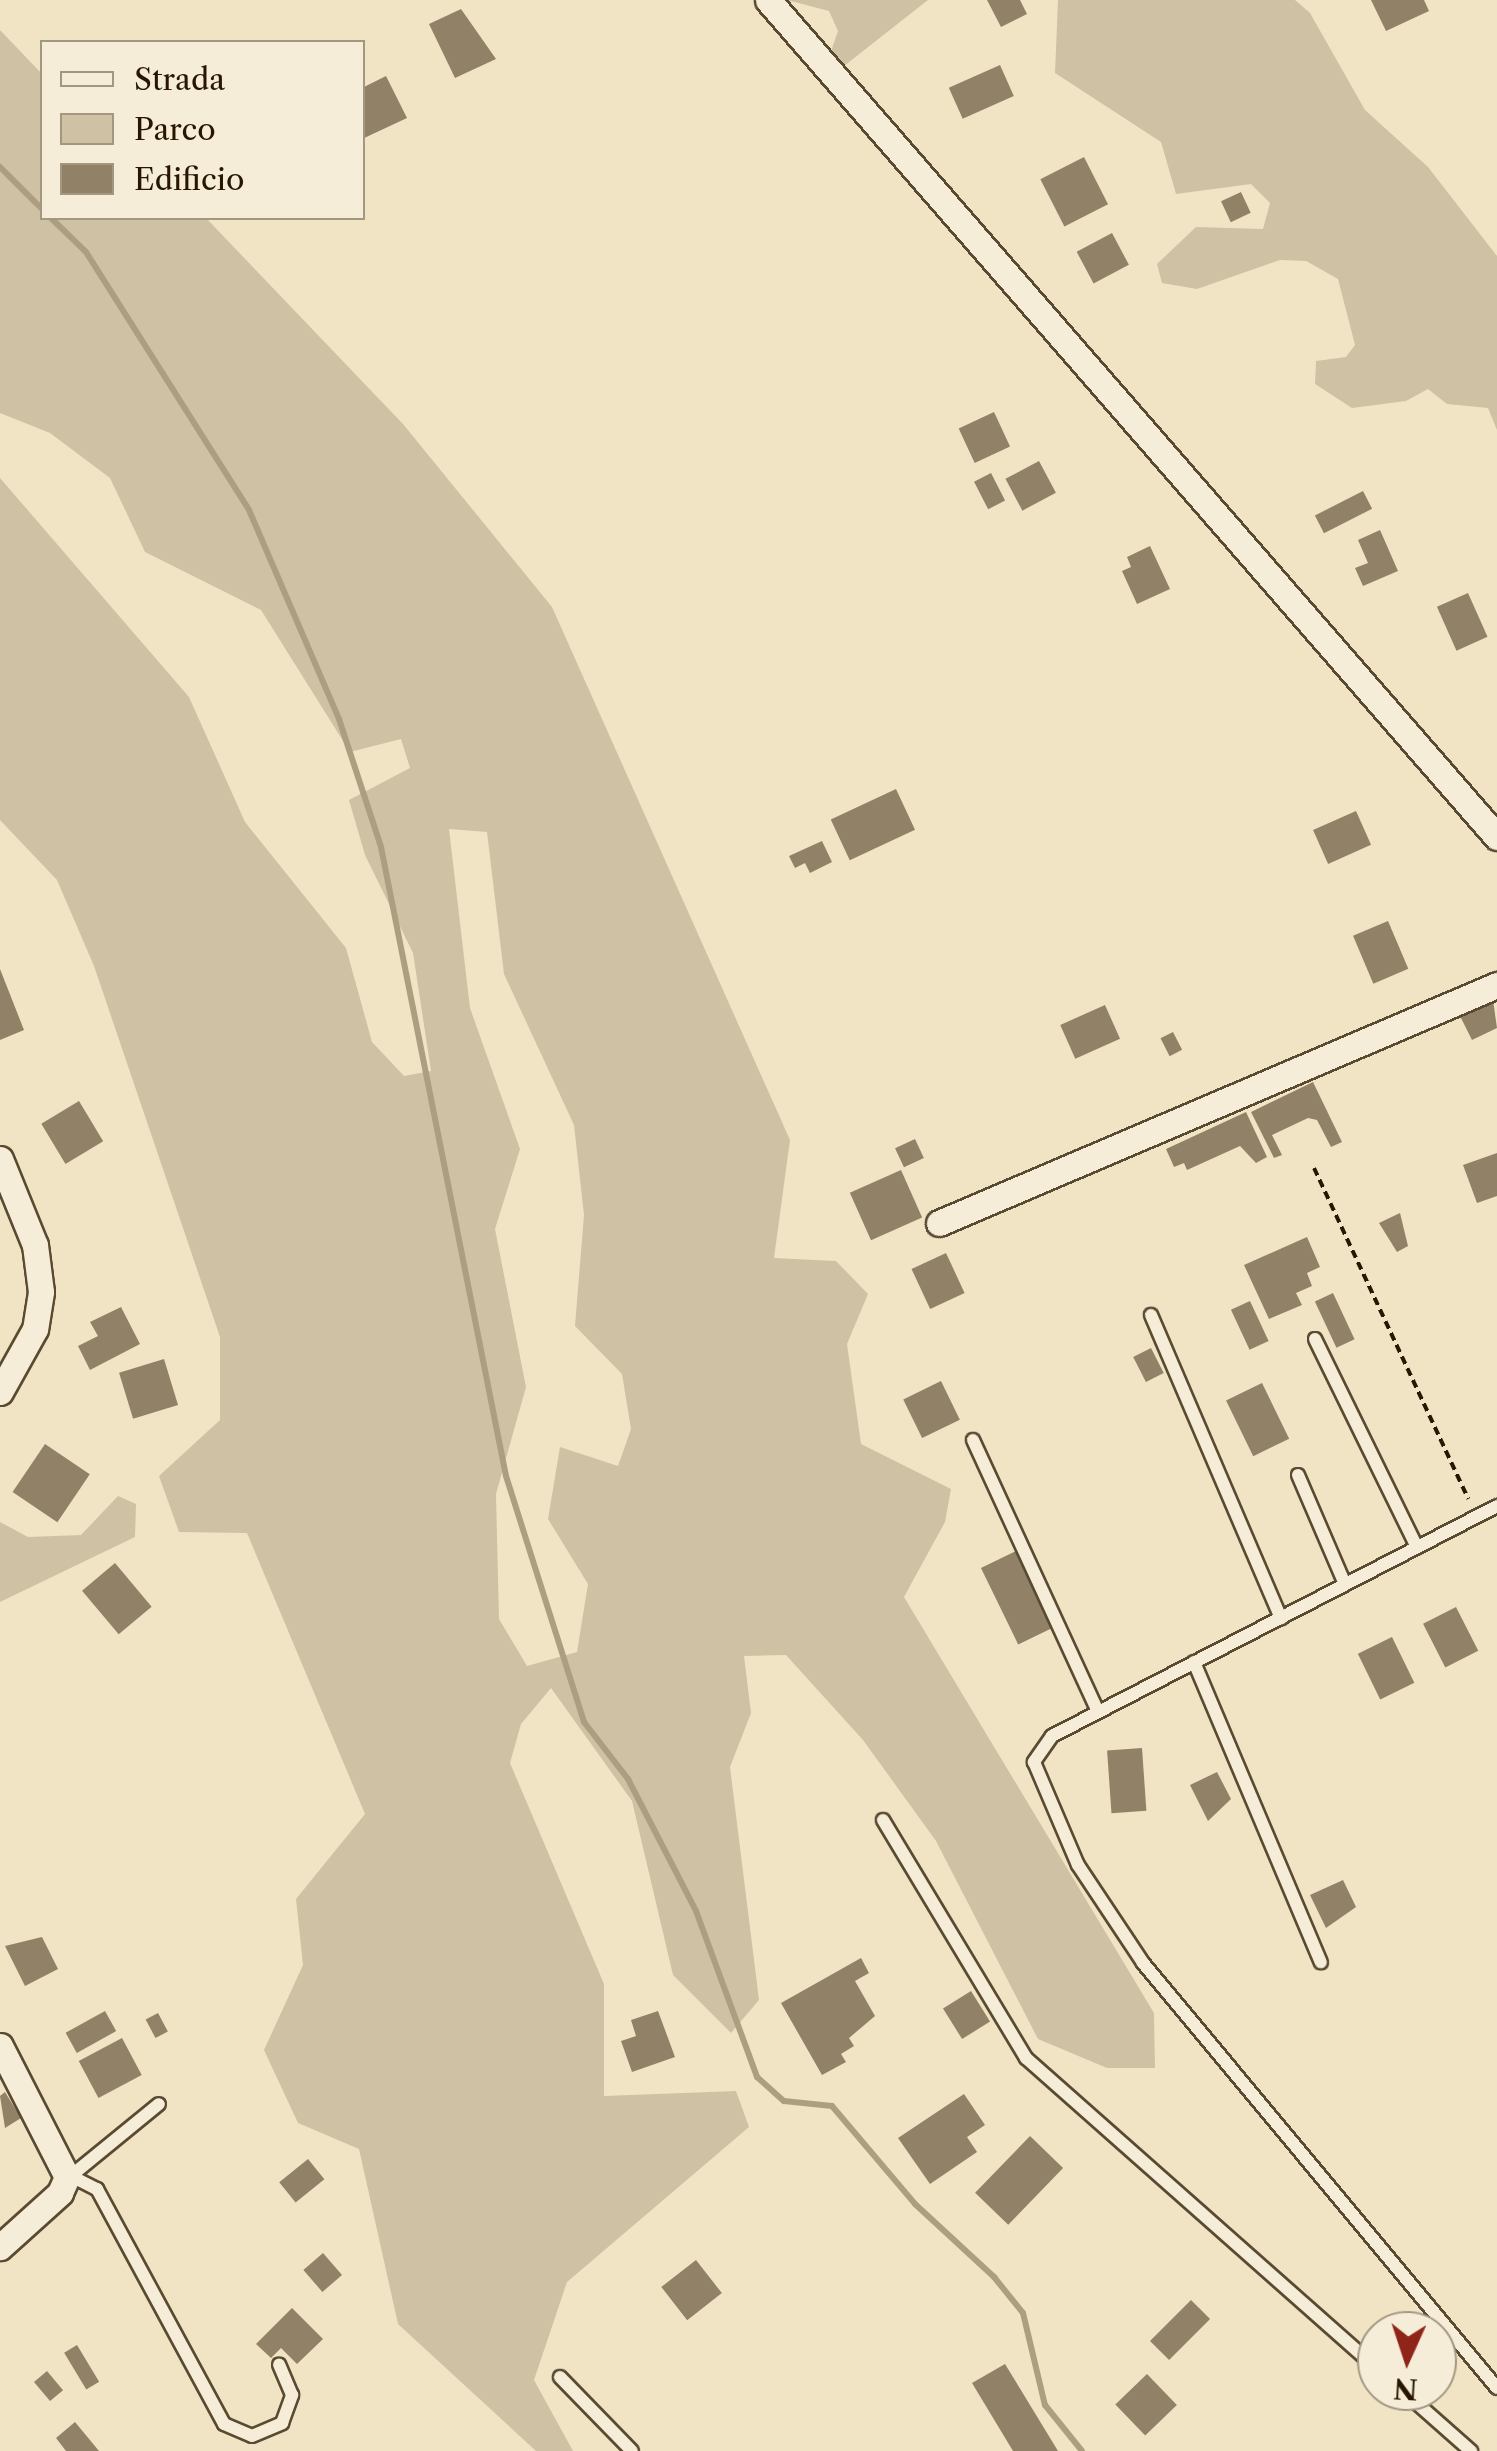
<!DOCTYPE html>
<style>
body{margin:0}
#map{position:relative;width:1497px;height:2451px;overflow:hidden;background:#f1e4c5;font-family:"Libre Caslon Text",serif}
div>[style]{position:absolute}
.green>*{inset:0;background:#cfc1a4}
.stream>*{height:6px;margin:-3px;padding:0 3px;transform-origin:3px;border-radius:3px;background:#ad9e82}
.building>*{inset:0;background:#918166;transform-origin:0 0}
.path>*{height:4px;margin-top:-2px;transform-origin:0;background:repeating-linear-gradient(90deg,#281600 0 8px,transparent 0 13px)}
.roads{filter:drop-shadow(2px 0 #5a4a31) drop-shadow(-2px 0 #5a4a31) drop-shadow(0 2px #5a4a31) drop-shadow(0 -2px #5a4a31)}
.service>*{height:12px;margin:-6px;padding:0 6px;transform-origin:6px;border-radius:6px;background:#f6edd9}
.minor>*{height:25px;margin:-12.5px;padding:0 12.5px;transform-origin:12.5px;border-radius:12.5px;background:#f6edd9}
span{translate:-50% -50%;white-space:nowrap;text-align:center;line-height:1.15;-webkit-text-stroke:8px #f6edd9;paint-order:stroke}
.legend{position:absolute;left:40px;top:40px;width:325px;height:180px;box-sizing:border-box;background:#f6edd9;border:2px solid #a49782;margin:0;padding:12px 18px;list-style:none;font-size:30px;color:#281600}
.legend li{display:flex;align-items:center;gap:20px;height:50px}
.legend b{width:50px;border:2px solid #a49782}
.north{position:absolute;left:1357px;top:2311px;width:100px;height:100px;box-sizing:border-box;background:#f6edd9;border:2px solid #a49782;border-radius:50%;rotate:183deg;font-size:28px;font-weight:700;line-height:40px;text-align:center;color:#281600}
.north::after{content:'';display:block;margin:auto;width:35px;height:45px;background:#8f2418;clip-path:polygon(50% 0,100% 100%,50% 72%,0 100%)}
</style>
<div id="map">
<div class="green">
<i style="clip-path:polygon(787px 0,928px 0,844px 66px,830px 54px,838px 31px,829px 11px)"></i>
<i style="clip-path:polygon(1058px 0,1295px 0,1310px 13px,1365px 110px,1428px 167px,1497px 256px,1497px 430px,1488px 408px,1447px 404px,1428px 389px,1406px 401px,1352px 408px,1315px 384px,1316px 361px,1346px 357px,1355px 345px,1338px 279px,1306px 261px,1280px 260px,1197px 289px,1162px 283px,1157px 264px,1196px 227px,1263px 229px,1270px 203px,1251px 184px,1176px 194px,1161px 142px,1055px 73px)"></i>
<i style="clip-path:polygon(evenodd,0 30px,42px 74px,42px 218px,206px 218px,403px 424px,552px 607px,790px 1140px,774px 1258px,836px 1261px,868px 1294px,847px 1344px,861px 1444px,951px 1489px,945px 1522px,904px 1597px,1154px 2013px,1155px 2068px,1107px 2068px,1038px 2039px,936px 1841px,863px 1740px,786px 1655px,744px 1656px,751px 1713px,730px 1767px,759px 2000px,731px 2033px,673px 1975px,632px 1801px,551px 1688px,521px 1724px,510px 1763px,604px 1984px,604px 2096px,736px 2091px,749px 2127px,567px 2282px,534px 2380px,573px 2451px,536px 2451px,398px 2324px,359px 2149px,298px 2123px,264px 2050px,303px 1965px,296px 1899px,365px 1814px,247px 1533px,179px 1532px,159px 1476px,220px 1420px,220px 1337px,94px 966px,57px 880px,0 820px,0 478px,189px 697px,245px 822px,346px 948px,372px 1042px,404px 1076px,431px 1071px,413px 953px,365px 855px,349px 800px,410px 768px,401px 739px,350px 752px,261px 610px,145px 552px,110px 478px,50px 433px,0 413px,0 30px,449px 829px,487px 832px,504px 974px,574px 1125px,584px 1215px,575px 1326px,622px 1374px,631px 1429px,618px 1466px,560px 1447px,548px 1519px,588px 1584px,577px 1652px,527px 1666px,499px 1619px,496px 1494px,526px 1387px,495px 1229px,520px 1149px,470px 1008px,449px 829px)"></i>
<i style="clip-path:polygon(118px 1496px,136px 1504px,135px 1537px,0 1602px,0 1522px,28px 1537px,81px 1535px)"></i>
</div>
<div class="stream">
<i style="left:0;top:167px;width:59px;rotate:45deg"></i>
<i style="left:51px;top:218px;width:49px;rotate:44.2deg"></i>
<i style="left:86px;top:252px;width:305px;rotate:57.7deg"></i>
<i style="left:249px;top:510px;width:228px;rotate:66.7deg"></i>
<i style="left:339px;top:719px;width:135px;rotate:71.8deg"></i>
<i style="left:381px;top:847px;width:641px;rotate:78.76deg"></i>
<i style="left:506px;top:1476px;width:258px;rotate:72.4deg"></i>
<i style="left:584px;top:1722px;width:72px;rotate:52.3deg"></i>
<i style="left:628px;top:1779px;width:148px;rotate:62.7deg"></i>
<i style="left:696px;top:1911px;width:177px;rotate:69.8deg"></i>
<i style="left:757px;top:2077px;width:36px;rotate:42deg"></i>
<i style="left:784px;top:2101px;width:48px;rotate:5.9deg"></i>
<i style="left:832px;top:2106px;width:128px;rotate:49.7deg"></i>
<i style="left:915px;top:2204px;width:108px;rotate:42.7deg"></i>
<i style="left:994px;top:2277px;width:46px;rotate:51.1deg"></i>
<i style="left:1023px;top:2313px;width:95px;rotate:76.6deg"></i>
<i style="left:1045px;top:2405px;width:59px;rotate:51.2deg"></i>
</div>
<div class="building">
<i style="clip-path:polygon(987px 0,1020px 0,1027px 14px,1001px 27px)"></i>
<i style="clip-path:polygon(1371px 0,1424px 0,1429px 11px,1386px 31px)"></i>
<i style="clip-path:polygon(461px 9px,496px 59px,455px 78px,429px 24px)"></i>
<i style="left:1000px;top:65px;width:34px;height:56px;rotate:66deg"></i>
<i style="clip-path:polygon(386px 76px,407px 118px,362px 139px,362px 88px)"></i>
<i style="left:1084px;top:157px;width:53px;height:49px;rotate:63deg"></i>
<i style="left:1241px;top:192px;width:23px;height:22px;rotate:65deg"></i>
<i style="left:1112px;top:233px;width:36px;height:40px;rotate:62deg"></i>
<i style="left:994px;top:412px;width:38px;height:39px;rotate:65deg"></i>
<i style="left:1039px;top:461px;width:36px;height:38px;rotate:62deg"></i>
<i style="left:991px;top:473px;width:31px;height:19px;rotate:63deg"></i>
<i style="left:1363px;top:491px;width:20px;height:54px;rotate:63deg"></i>
<i style="clip-path:polygon(1380px 530px,1398px 571px,1363px 586px,1355px 568px,1368px 563px,1358px 540px)"></i>
<i style="clip-path:polygon(1150px 546px,1170px 589px,1137px 604px,1122px 571px,1131px 567px,1127px 557px)"></i>
<i style="left:1468px;top:593px;width:48px;height:34px;rotate:66deg"></i>
<i style="left:896px;top:789px;width:45px;height:72px;rotate:65deg"></i>
<i style="left:1356px;top:811px;width:37px;height:47px;rotate:66deg"></i>
<i style="clip-path:polygon(822px 841px,832px 862px,810px 873px,805px 863px,795px 868px,789px 856px)"></i>
<i style="left:1388px;top:921px;width:52px;height:38px;rotate:67deg"></i>
<i style="clip-path:polygon(0 969px,24px 1030px,0 1040px)"></i>
<i style="clip-path:polygon(1493px 1000px,1497px 1028px,1472px 1040px,1460px 1016px)"></i>
<i style="left:1105px;top:1005px;width:37px;height:49px;rotate:66deg"></i>
<i style="left:1173px;top:1032px;width:20px;height:14px;rotate:63deg"></i>
<i style="clip-path:polygon(1313px 1082px,1342px 1142px,1331px 1147px,1317px 1120px,1308px 1118px,1272px 1135px,1282px 1155px,1274px 1158px,1251px 1112px)"></i>
<i style="left:79px;top:1101px;width:47px;height:44px;rotate:59deg"></i>
<i style="clip-path:polygon(1246px 1112px,1267px 1157px,1256px 1163px,1240px 1146px,1187px 1170px,1184px 1163px,1174px 1167px,1166px 1149px)"></i>
<i style="left:915px;top:1139px;width:21px;height:22px;rotate:65deg"></i>
<i style="clip-path:polygon(1497px 1153px,1497px 1196px,1477px 1203px,1463px 1165px)"></i>
<i style="left:901px;top:1170px;width:52px;height:56px;rotate:66deg"></i>
<i style="clip-path:polygon(1400px 1213px,1408px 1246px,1397px 1252px,1379px 1223px)"></i>
<i style="clip-path:polygon(1307px 1237px,1320px 1267px,1307px 1273px,1312px 1286px,1296px 1293px,1302px 1305px,1269px 1319px,1244px 1265px)"></i>
<i style="left:946px;top:1253px;width:44px;height:38px;rotate:65deg"></i>
<i style="left:1333px;top:1293px;width:51px;height:20px;rotate:65deg"></i>
<i style="left:1250px;top:1301px;width:44px;height:21px;rotate:65deg"></i>
<i style="clip-path:polygon(121px 1307px,140px 1344px,90px 1370px,78px 1346px,98px 1336px,90px 1322px)"></i>
<i style="left:1151px;top:1348px;width:28px;height:20px;rotate:63deg"></i>
<i style="left:164px;top:1359px;width:48px;height:47px;rotate:73deg"></i>
<i style="left:941px;top:1381px;width:43px;height:42px;rotate:64deg"></i>
<i style="left:1262px;top:1383px;width:62px;height:40px;rotate:64deg"></i>
<i style="left:45px;top:1444px;width:54px;height:58px;rotate:34deg"></i>
<i style="left:1016px;top:1551px;width:85px;height:39px;rotate:64deg"></i>
<i style="left:115px;top:1563px;width:57px;height:43px;rotate:50deg"></i>
<i style="left:1456px;top:1607px;width:49px;height:37px;rotate:63deg"></i>
<i style="left:1392px;top:1637px;width:51px;height:38px;rotate:64deg"></i>
<i style="left:1142px;top:1748px;width:63px;height:35px;rotate:86deg"></i>
<i style="clip-path:polygon(1217px 1772px,1231px 1799px,1208px 1821px,1190px 1785px)"></i>
<i style="clip-path:polygon(1343px 1880px,1356px 1907px,1326px 1928px,1310px 1895px)"></i>
<i style="clip-path:polygon(42px 1937px,58px 1969px,25px 1986px,5px 1946px)"></i>
<i style="clip-path:polygon(861px 1958px,869px 1973px,855px 1981px,875px 2016px,849px 2038px,854px 2046px,841px 2054px,846px 2062px,822px 2075px,781px 2003px)"></i>
<i style="left:971px;top:1991px;width:36px;height:33px;rotate:58deg"></i>
<i style="left:105px;top:2011px;width:23px;height:45px;rotate:61deg"></i>
<i style="clip-path:polygon(658px 2011px,675px 2057px,632px 2072px,621px 2041px,636px 2036px,631px 2020px)"></i>
<i style="left:158px;top:2013px;width:21px;height:14px;rotate:62deg"></i>
<i style="left:122px;top:2038px;width:42px;height:49px;rotate:62deg"></i>
<i style="clip-path:polygon(5px 2092px,21px 2118px,5px 2128px,0 2096px)"></i>
<i style="clip-path:polygon(964px 2094px,985px 2125px,967px 2137px,977px 2152px,930px 2184px,898px 2138px)"></i>
<i style="left:1030px;top:2136px;width:46px;height:79px;rotate:44deg"></i>
<i style="left:308px;top:2159px;width:26px;height:37px;rotate:51deg"></i>
<i style="left:323px;top:2253px;width:29px;height:26px;rotate:49deg"></i>
<i style="left:696px;top:2260px;width:42px;height:44px;rotate:52deg"></i>
<i style="left:1191px;top:2300px;width:27px;height:58px;rotate:45deg"></i>
<i style="clip-path:polygon(292px 2308px,323px 2339px,297px 2364px,281px 2348px,271px 2358px,256px 2344px)"></i>
<i style="left:77px;top:2345px;width:43px;height:15px;rotate:59deg"></i>
<i style="clip-path:polygon(1005px 2364px,1058px 2451px,1013px 2451px,972px 2383px)"></i>
<i style="left:47px;top:2371px;width:25px;height:17px;rotate:50deg"></i>
<i style="left:1147px;top:2374px;width:43px;height:44px;rotate:46deg"></i>
<i style="clip-path:polygon(75px 2422px,99px 2451px,66px 2451px,56px 2438px)"></i>
</div>
<div class="path">
<i style="left:1314px;top:1168px;width:365px;rotate:65deg"></i>
</div>
<div class="roads">
<div class="service">
<i style="left:1151px;top:1315px;width:330px;rotate:66.8deg"></i>
<i style="left:1315px;top:1339px;width:232px;rotate:63.9deg"></i>
<i style="left:973px;top:1440px;width:299px;rotate:65.3deg"></i>
<i style="left:1298px;top:1475px;width:119px;rotate:66.7deg"></i>
<i style="left:1497px;top:1506px;width:501px;rotate:152.67deg"></i>
<i style="left:1052px;top:1736px;width:32px;rotate:125deg"></i>
<i style="left:1034px;top:1762px;width:112px;rotate:66.9deg"></i>
<i style="left:1078px;top:1865px;width:118px;rotate:56.4deg"></i>
<i style="left:1143px;top:1963px;width:553px;rotate:50.21deg"></i>
<i style="left:1194px;top:1662px;width:326px;rotate:67.1deg"></i>
<i style="left:883px;top:1820px;width:278px;rotate:59deg"></i>
<i style="left:1026px;top:2058px;width:468px;rotate:41.5deg"></i>
<i style="left:67px;top:2174px;width:34px;rotate:27deg"></i>
<i style="left:97px;top:2189px;width:267px;rotate:61.6deg"></i>
<i style="left:224px;top:2424px;width:30px;rotate:23deg"></i>
<i style="left:252px;top:2436px;width:33px;rotate:-23deg"></i>
<i style="left:282px;top:2423px;width:30px;rotate:-70deg"></i>
<i style="left:292px;top:2395px;width:33px;rotate:-113deg"></i>
<i style="left:72px;top:2175px;width:112px;rotate:-39.2deg"></i>
<i style="left:560px;top:2377px;width:103px;rotate:45.8deg"></i>
<i style="left:1403px;top:2391px;width:91px;rotate:41.4deg"></i>
</div>
<div class="minor">
<i style="left:768px;top:0;width:1110px;rotate:48.95deg"></i>
<i style="left:0;top:1159px;width:93px;rotate:67.9deg"></i>
<i style="left:35px;top:1245px;width:47px;rotate:82.7deg"></i>
<i style="left:41px;top:1292px;width:37px;rotate:99deg"></i>
<i style="left:35px;top:1329px;width:72px;rotate:119.1deg"></i>
<i style="left:939px;top:1223px;width:607px;rotate:-23.1deg"></i>
<i style="left:0;top:2046px;width:147px;rotate:62.9deg"></i>
<i style="left:67px;top:2177px;width:17px;rotate:114deg"></i>
<i style="left:60px;top:2193px;width:81px;rotate:138deg"></i>
</div>
</div>
<ul class="legend">
<li><b style="height:12px;background:#f6edd9"></b>Strada</li>
<li><b style="height:28px;background:#cfc1a4"></b>Parco</li>
<li><b style="height:28px;background:#918166"></b>Edificio</li>
</ul>
<div class="north">N</div>
</div>
